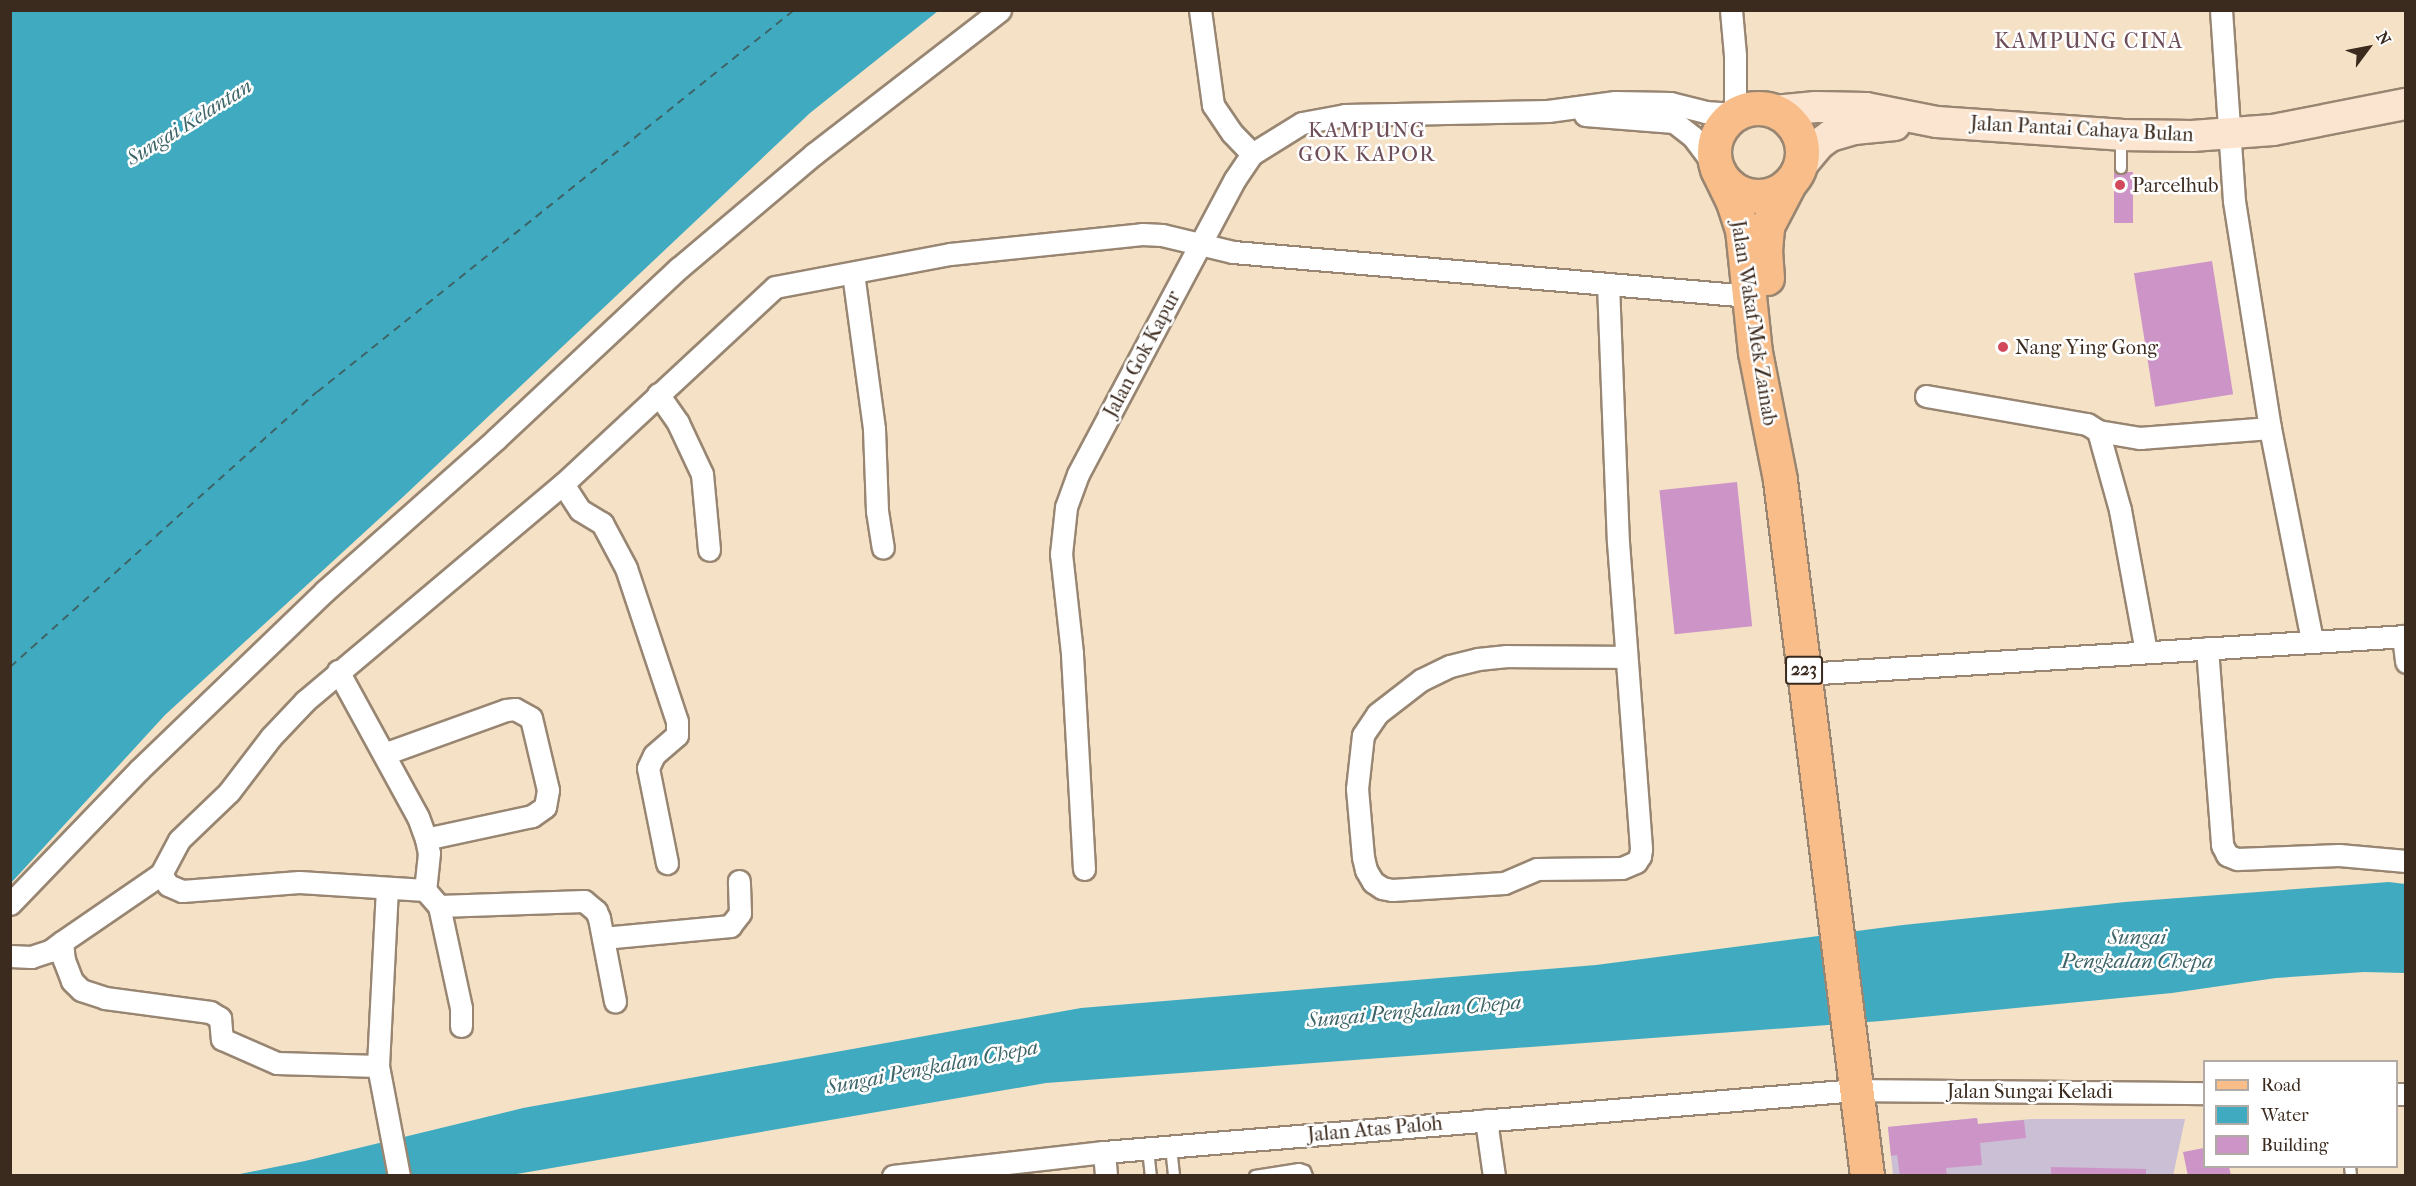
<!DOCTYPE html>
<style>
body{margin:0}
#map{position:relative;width:2416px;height:1186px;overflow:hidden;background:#f4e1c6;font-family:"IM FELL French Canon",serif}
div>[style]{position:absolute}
.industrial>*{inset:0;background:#cbbfd5}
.water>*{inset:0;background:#40abc0}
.ferry>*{height:1.5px;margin-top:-0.75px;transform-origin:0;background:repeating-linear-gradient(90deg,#3d6467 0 8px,transparent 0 14px)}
.building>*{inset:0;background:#cd95c7;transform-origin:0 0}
.roads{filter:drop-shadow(2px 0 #988672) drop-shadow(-2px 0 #988672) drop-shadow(0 2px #988672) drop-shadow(0 -2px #988672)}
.service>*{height:10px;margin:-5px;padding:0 5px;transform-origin:5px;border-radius:5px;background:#fff}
.minor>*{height:21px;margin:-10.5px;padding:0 10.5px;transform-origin:10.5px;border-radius:10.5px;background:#fff}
.secondary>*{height:30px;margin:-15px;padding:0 15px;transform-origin:15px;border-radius:15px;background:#fce5d0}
.primary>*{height:33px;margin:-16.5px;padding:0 16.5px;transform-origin:16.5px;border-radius:16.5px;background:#f8bd89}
.primary>.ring{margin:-16.5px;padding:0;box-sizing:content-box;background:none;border:33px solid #f8bd89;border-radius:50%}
.dots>*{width:16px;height:16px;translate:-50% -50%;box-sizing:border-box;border:3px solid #fff;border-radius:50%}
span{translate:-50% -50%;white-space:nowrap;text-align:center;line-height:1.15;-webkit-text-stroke:5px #fff;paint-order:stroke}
.shield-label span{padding:2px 4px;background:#fff;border:2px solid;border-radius:4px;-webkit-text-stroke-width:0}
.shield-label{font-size:18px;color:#3b2a1e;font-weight:700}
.street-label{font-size:20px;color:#3b2a1e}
.poi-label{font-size:20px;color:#3b2a1e}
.left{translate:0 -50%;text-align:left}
.water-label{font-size:21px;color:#3d6467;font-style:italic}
.neighbourhood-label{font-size:21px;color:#6e4f59;letter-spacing:1.5px}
.quarter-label{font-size:22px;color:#6e4f59;letter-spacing:1.5px}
.frame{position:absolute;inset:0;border:12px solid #3b2a1e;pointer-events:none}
.legend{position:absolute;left:2203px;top:1060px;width:195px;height:108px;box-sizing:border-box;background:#fff;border:2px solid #b1aaa5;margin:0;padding:8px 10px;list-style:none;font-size:18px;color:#3b2a1e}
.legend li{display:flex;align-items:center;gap:12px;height:30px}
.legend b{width:30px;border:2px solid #b1aaa5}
.north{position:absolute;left:2338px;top:18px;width:60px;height:60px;-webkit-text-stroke:4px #fff;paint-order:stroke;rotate:58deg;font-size:16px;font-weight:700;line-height:24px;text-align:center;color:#3b2a1e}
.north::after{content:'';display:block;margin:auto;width:21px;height:27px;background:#3b2a1e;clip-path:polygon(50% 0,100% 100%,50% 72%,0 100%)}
</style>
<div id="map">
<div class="industrial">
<i style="clip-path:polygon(1977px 1118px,1978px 1124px,2031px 1119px,2185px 1119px,2173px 1176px,1893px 1175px,1888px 1127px)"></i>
</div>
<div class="water">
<i style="clip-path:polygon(11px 10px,938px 10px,938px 11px,810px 113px,404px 496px,165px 715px,11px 883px)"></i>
<i style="clip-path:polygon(2389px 882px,2405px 884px,2405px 973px,2364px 972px,2276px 978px,2172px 993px,1881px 1021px,1046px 1083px,511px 1175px,230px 1176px,305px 1161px,523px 1108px,1081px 1008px,1596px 965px,1903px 925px,2125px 902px)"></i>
</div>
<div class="ferry">
<i style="left:10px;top:667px;width:412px;rotate:-41.9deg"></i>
<i style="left:317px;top:392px;width:611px;rotate:-38.69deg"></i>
</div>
<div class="building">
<i style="left:2114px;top:172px;width:19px;height:51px"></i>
<i style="left:2212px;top:261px;width:135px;height:79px;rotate:81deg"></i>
<i style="left:1737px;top:482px;width:145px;height:78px;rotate:84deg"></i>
<i style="clip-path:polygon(1977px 1118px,1978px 1124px,2024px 1120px,2026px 1138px,1980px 1143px,1982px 1165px,1946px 1168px,1947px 1176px,1900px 1176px,1897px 1155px,1891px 1156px,1888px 1127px)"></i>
<i style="clip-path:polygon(2204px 1148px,2204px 1166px,2229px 1166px,2231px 1176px,2188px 1176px,2183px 1152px)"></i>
<i style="clip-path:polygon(2051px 1167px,2146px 1169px,2146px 1176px,2051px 1176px)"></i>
</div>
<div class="roads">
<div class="service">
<i style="left:2121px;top:168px;width:32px;rotate:-90deg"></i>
<i style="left:1171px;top:1147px;width:29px;rotate:84deg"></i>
<i style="left:1148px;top:1149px;width:27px;rotate:84deg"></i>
<i style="left:2350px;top:1166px;width:10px;rotate:84deg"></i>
<i style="left:1255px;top:1176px;width:45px;rotate:-9deg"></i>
<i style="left:1299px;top:1169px;width:6px;rotate:18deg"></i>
<i style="left:1305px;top:1171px;width:5px;rotate:68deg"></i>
</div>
<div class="minor">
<i style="left:1200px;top:10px;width:96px;rotate:82.2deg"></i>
<i style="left:1213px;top:105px;width:34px;rotate:56deg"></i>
<i style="left:1232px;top:133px;width:29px;rotate:46deg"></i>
<i style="left:2221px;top:10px;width:191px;rotate:86.1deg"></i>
<i style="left:2234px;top:201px;width:230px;rotate:81deg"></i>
<i style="left:2270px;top:428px;width:217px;rotate:78.8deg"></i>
<i style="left:1585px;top:115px;width:89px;rotate:4.5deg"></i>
<i style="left:1674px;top:122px;width:24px;rotate:38deg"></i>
<i style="left:1693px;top:137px;width:40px;rotate:53deg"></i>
<i style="left:853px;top:273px;width:157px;rotate:82.3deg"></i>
<i style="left:874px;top:429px;width:82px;rotate:87.9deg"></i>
<i style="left:877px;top:511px;width:37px;rotate:81deg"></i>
<i style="left:1608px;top:284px;width:258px;rotate:87.8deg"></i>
<i style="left:1618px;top:542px;width:308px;rotate:85.7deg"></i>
<i style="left:1641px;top:849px;width:7px;rotate:98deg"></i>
<i style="left:1640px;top:856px;width:7px;rotate:124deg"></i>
<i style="left:1636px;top:862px;width:15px;rotate:157deg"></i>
<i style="left:1622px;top:868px;width:85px;rotate:179.3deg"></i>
<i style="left:1537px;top:869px;width:36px;rotate:157deg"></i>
<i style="left:1504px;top:883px;width:112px;rotate:176.4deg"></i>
<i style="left:1392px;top:890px;width:10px;rotate:-169deg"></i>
<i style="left:1382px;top:888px;width:11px;rotate:-146deg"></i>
<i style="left:1373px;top:882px;width:14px;rotate:-120deg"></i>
<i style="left:1366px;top:870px;width:13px;rotate:-103deg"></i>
<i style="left:1363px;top:857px;width:68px;rotate:-95deg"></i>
<i style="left:1357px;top:789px;width:54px;rotate:-83.7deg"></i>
<i style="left:1363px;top:735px;width:25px;rotate:-56deg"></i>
<i style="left:1377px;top:714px;width:56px;rotate:-37.7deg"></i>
<i style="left:1421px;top:680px;width:32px;rotate:-26deg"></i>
<i style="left:1450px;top:666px;width:29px;rotate:-14deg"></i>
<i style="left:1478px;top:659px;width:29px;rotate:-6deg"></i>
<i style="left:1507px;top:656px;width:118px;rotate:0.5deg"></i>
<i style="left:658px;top:394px;width:35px;rotate:55deg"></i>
<i style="left:678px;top:423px;width:56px;rotate:64.8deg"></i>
<i style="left:702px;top:474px;width:76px;rotate:84.7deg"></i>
<i style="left:1926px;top:396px;width:163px;rotate:9.9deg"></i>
<i style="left:2087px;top:424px;width:13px;rotate:32deg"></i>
<i style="left:2098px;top:431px;width:82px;rotate:74.4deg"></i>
<i style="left:2120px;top:510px;width:144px;rotate:79.6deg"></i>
<i style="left:2098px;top:431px;width:43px;rotate:9.5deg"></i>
<i style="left:2140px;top:438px;width:130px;rotate:-4.4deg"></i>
<i style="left:563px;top:484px;width:31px;rotate:57deg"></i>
<i style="left:580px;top:510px;width:26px;rotate:31deg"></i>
<i style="left:602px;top:523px;width:51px;rotate:61.9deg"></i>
<i style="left:626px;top:568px;width:161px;rotate:71.6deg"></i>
<i style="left:677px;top:721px;width:14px;rotate:90deg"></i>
<i style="left:677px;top:735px;width:30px;rotate:139deg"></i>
<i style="left:654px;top:755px;width:14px;rotate:115deg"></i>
<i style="left:648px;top:768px;width:97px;rotate:78.7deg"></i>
<i style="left:2403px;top:636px;width:26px;rotate:83deg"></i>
<i style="left:2207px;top:648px;width:198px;rotate:85.6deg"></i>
<i style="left:2222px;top:845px;width:11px;rotate:63deg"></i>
<i style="left:2227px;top:855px;width:11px;rotate:22deg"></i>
<i style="left:2237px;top:859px;width:102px;rotate:-2.2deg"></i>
<i style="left:2339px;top:855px;width:67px;rotate:5.1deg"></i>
<i style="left:338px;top:671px;width:166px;rotate:61.3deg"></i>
<i style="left:418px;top:817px;width:23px;rotate:70deg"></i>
<i style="left:426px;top:839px;width:14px;rotate:78deg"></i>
<i style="left:429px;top:853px;width:37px;rotate:96deg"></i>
<i style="left:425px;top:890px;width:21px;rotate:49deg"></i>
<i style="left:439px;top:906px;width:104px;rotate:77.8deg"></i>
<i style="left:461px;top:1008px;width:18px;rotate:90deg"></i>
<i style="left:1804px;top:674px;width:603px;rotate:-3.61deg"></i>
<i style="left:384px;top:754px;width:130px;rotate:-19.8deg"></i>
<i style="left:506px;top:710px;width:9px;rotate:-6deg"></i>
<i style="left:515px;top:709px;width:18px;rotate:29deg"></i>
<i style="left:531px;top:718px;width:74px;rotate:76.7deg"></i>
<i style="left:548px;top:790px;width:17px;rotate:100deg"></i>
<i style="left:545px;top:807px;width:16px;rotate:145deg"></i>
<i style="left:532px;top:816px;width:108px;rotate:167.8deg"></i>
<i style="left:1084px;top:869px;width:216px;rotate:-93.2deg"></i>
<i style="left:1072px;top:653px;width:100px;rotate:-96.3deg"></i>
<i style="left:1061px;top:554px;width:47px;rotate:-83.9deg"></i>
<i style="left:1066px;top:507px;width:35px;rotate:-70deg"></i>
<i style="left:1078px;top:474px;width:334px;rotate:-62deg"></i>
<i style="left:1235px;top:179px;width:30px;rotate:-56deg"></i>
<i style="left:1252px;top:154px;width:59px;rotate:-31.8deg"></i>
<i style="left:1302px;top:123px;width:44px;rotate:-10.5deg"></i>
<i style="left:1345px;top:115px;width:203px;rotate:-1.1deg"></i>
<i style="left:1548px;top:111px;width:68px;rotate:-7.7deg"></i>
<i style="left:1615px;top:102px;width:55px;rotate:1deg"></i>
<i style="left:1670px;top:103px;width:36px;rotate:14deg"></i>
<i style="left:1705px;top:112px;width:30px;rotate:4deg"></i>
<i style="left:1735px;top:114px;width:59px;rotate:-90deg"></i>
<i style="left:1735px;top:55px;width:45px;rotate:-95.1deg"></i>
<i style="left:161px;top:874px;width:120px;rotate:145.5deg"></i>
<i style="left:62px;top:942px;width:18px;rotate:84deg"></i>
<i style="left:64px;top:960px;width:22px;rotate:69deg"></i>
<i style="left:72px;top:981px;width:13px;rotate:45deg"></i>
<i style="left:81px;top:990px;width:25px;rotate:18deg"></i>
<i style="left:105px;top:998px;width:106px;rotate:7.6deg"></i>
<i style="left:210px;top:1012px;width:12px;rotate:31deg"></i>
<i style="left:220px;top:1018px;width:21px;rotate:85deg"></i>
<i style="left:222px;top:1039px;width:60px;rotate:23.6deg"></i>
<i style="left:277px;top:1063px;width:101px;rotate:1.7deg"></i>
<i style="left:387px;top:888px;width:178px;rotate:92.9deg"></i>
<i style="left:378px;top:1066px;width:112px;rotate:79.2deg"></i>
<i style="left:425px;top:890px;width:126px;rotate:-176.4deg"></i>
<i style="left:299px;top:882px;width:117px;rotate:175.6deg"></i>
<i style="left:182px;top:891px;width:15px;rotate:-157deg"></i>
<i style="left:168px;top:885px;width:13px;rotate:-122deg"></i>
<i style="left:161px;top:874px;width:38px;rotate:-62deg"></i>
<i style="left:179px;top:840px;width:69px;rotate:-43.8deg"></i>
<i style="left:229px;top:792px;width:69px;rotate:-52.6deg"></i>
<i style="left:271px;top:737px;width:50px;rotate:-46.6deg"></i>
<i style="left:305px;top:701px;width:337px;rotate:-40.1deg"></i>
<i style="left:563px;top:484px;width:289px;rotate:-42.9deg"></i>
<i style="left:775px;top:287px;width:178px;rotate:-10.7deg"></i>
<i style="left:950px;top:254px;width:193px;rotate:-5.9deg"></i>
<i style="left:1142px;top:234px;width:20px;rotate:3deg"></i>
<i style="left:1162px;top:235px;width:73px;rotate:13.5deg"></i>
<i style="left:1233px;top:252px;width:518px;rotate:4.87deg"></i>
<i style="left:10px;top:904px;width:187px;rotate:-46.1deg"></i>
<i style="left:140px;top:769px;width:257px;rotate:-43.9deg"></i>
<i style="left:325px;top:591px;width:229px;rotate:-41.6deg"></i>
<i style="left:496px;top:439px;width:250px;rotate:-43.1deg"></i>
<i style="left:679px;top:268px;width:177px;rotate:-40.2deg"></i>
<i style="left:814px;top:154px;width:235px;rotate:-37.7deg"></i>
<i style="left:439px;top:906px;width:145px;rotate:-2deg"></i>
<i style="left:584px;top:901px;width:16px;rotate:40deg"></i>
<i style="left:596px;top:911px;width:8px;rotate:67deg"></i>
<i style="left:599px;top:918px;width:85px;rotate:79.1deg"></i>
<i style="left:603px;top:938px;width:128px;rotate:-5.4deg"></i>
<i style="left:730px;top:926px;width:16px;rotate:-52deg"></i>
<i style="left:740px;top:913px;width:32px;rotate:-92deg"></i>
<i style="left:10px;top:956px;width:21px;rotate:3deg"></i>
<i style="left:31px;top:957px;width:20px;rotate:-18deg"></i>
<i style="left:50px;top:951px;width:15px;rotate:-37deg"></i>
<i style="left:2396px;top:1094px;width:10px"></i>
<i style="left:1486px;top:1120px;width:57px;rotate:81.9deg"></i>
<i style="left:1104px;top:1152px;width:24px;rotate:85deg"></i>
<i style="left:893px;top:1176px;width:212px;rotate:-6.5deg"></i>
<i style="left:1104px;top:1152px;width:755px;rotate:-4.71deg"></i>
<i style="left:1856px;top:1090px;width:348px;rotate:0.5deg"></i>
</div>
<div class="secondary">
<i style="left:1774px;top:111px;width:42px;rotate:-5.4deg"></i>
<i style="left:1816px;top:107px;width:50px;rotate:1.1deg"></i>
<i style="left:1866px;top:108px;width:72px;rotate:11.2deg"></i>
<i style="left:1937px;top:122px;width:184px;rotate:4deg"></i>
<i style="left:2121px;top:135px;width:71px;rotate:0.8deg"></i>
<i style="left:2192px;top:136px;width:81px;rotate:-4.2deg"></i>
<i style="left:2273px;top:130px;width:136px;rotate:-11.1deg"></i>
<i style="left:1799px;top:168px;width:31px;rotate:-50deg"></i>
<i style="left:1819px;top:144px;width:14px;rotate:-36deg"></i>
<i style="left:1830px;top:136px;width:25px;rotate:-16deg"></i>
<i style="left:1854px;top:129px;width:41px;rotate:-5.6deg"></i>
</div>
<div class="primary">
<i class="ring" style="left:1714px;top:108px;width:55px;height:55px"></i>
<i style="left:1717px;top:169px;width:37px;rotate:64deg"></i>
<i style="left:1733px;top:202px;width:28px;rotate:72deg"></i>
<i style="left:1742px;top:229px;width:124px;rotate:84deg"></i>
<i style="left:1755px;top:352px;width:130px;rotate:78.9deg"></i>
<i style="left:1780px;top:480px;width:701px;rotate:82.87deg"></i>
<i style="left:1767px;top:278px;width:27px;rotate:-94deg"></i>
<i style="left:1765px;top:251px;width:25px;rotate:-85deg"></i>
<i style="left:1767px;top:226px;width:47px;rotate:-62.4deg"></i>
</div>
</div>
<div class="dots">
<i style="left:2120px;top:185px;background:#d1495b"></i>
<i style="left:2003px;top:347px;background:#d1495b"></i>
</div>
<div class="shield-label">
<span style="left:1804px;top:670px">223</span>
</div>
<div class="street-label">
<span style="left:2082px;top:129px;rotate:3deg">Jalan Pantai Cahaya Bulan</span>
<span style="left:1754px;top:323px;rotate:81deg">Jalan Wakaf Mek Zainab</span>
<span style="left:1142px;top:354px;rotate:-62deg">Jalan Gok Kapur</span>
<span style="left:2030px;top:1091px">Jalan Sungai Keladi</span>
<span style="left:1375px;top:1129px;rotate:-5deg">Jalan Atas Paloh</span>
</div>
<div class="poi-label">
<span class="left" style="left:2132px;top:185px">Parcelhub</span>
<span class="left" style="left:2015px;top:347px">Nang Ying Gong</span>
</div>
<div class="water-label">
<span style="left:189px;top:122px;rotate:-32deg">Sungai Kelantan</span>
<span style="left:2137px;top:949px">Sungai<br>Pengkalan Chepa</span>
<span style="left:1414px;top:1011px;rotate:-5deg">Sungai Pengkalan Chepa</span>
<span style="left:932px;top:1067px;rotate:-11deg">Sungai Pengkalan Chepa</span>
</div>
<div class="neighbourhood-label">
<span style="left:1367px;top:142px">KAMPUNG<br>GOK KAPOR</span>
</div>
<div class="quarter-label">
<span style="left:2089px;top:42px">KAMPUNG CINA</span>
</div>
<div class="frame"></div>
<ul class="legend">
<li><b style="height:8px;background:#f8bd89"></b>Road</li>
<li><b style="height:16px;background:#40abc0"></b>Water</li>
<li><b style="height:16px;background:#cd95c7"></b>Building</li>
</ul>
<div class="north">N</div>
</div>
